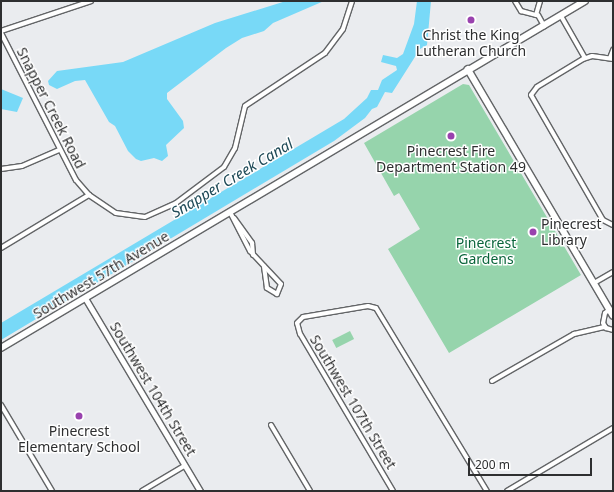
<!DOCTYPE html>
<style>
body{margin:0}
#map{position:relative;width:614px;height:492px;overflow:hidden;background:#eaecef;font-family:"Noto Sans",sans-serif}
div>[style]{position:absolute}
.green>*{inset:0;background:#96d4ac;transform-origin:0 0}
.water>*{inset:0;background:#78d9f7}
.roads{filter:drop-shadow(1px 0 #636567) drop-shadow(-1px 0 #636567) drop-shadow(0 1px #636567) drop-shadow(0 -1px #636567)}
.minor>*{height:4px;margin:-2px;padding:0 2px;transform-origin:2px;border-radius:2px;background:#fff}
.tertiary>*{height:5px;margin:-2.5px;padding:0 2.5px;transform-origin:2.5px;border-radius:2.5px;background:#fff}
.secondary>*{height:5.5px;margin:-2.75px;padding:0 2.75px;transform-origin:2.75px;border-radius:2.75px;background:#fff}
.dots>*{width:11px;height:11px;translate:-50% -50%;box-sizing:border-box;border:2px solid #fff;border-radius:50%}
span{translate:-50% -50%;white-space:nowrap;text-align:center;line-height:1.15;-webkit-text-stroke:3px #fff;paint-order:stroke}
.poi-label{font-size:14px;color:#2e2f30}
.left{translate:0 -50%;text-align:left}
.street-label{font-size:14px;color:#2e2f30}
.park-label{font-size:14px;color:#0a653b}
.water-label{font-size:15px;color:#204b58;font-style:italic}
.frame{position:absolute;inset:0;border:2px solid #2e2f30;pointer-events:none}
.scale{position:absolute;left:468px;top:458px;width:124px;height:18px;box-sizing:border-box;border:2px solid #2e2f30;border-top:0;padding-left:5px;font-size:12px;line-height:14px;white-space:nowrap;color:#2e2f30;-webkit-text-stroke:3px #fff;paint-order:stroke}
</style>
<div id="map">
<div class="green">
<i style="clip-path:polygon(463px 84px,469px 85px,581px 275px,449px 353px,388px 249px,420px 229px,399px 193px,394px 196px,364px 143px)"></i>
<i style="left:350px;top:331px;width:9px;height:20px;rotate:63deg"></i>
</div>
<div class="water">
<i style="clip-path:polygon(286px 1px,324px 1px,273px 23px,264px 31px,242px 38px,226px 48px,167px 93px,167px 99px,183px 121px,184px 128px,166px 145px,168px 156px,162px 161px,154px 158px,141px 161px,136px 159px,128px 151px,115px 126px,109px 122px,85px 80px,75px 81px,57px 89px,49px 85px,48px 81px,57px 71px,123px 62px,215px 23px)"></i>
<i style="clip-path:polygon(417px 1px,431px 1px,427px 45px,420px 49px,392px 93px,385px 92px,377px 107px,372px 109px,365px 118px,334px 141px,1px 340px,1px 323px,344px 119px,367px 98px,371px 90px,378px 90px,382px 80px,397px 70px,396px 66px,381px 62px,383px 55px,397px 58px,403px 54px,414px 24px)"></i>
<i style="clip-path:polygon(1px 89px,23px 98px,17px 112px,1px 109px)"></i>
</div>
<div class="roads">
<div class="minor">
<i style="left:515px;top:1px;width:12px;rotate:59deg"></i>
<i style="left:521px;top:11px;width:16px;rotate:15deg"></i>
<i style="left:536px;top:15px;width:15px;rotate:-74deg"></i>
<i style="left:538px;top:15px;width:13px;rotate:61deg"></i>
<i style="left:561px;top:16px;width:48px;rotate:60.3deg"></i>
<i style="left:1px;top:31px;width:95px;rotate:-18.4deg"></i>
<i style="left:1px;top:33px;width:165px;rotate:63deg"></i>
<i style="left:76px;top:180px;width:20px;rotate:49deg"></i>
<i style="left:89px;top:195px;width:32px;rotate:34deg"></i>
<i style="left:116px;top:213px;width:29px;rotate:8deg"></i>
<i style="left:145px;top:217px;width:34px;rotate:-24deg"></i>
<i style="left:176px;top:203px;width:60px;rotate:-36.9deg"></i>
<i style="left:224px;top:167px;width:22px;rotate:-60deg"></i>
<i style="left:235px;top:148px;width:43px;rotate:-76.6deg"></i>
<i style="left:245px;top:106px;width:96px;rotate:-33.5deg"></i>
<i style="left:325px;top:53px;width:30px;rotate:-53deg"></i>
<i style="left:343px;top:29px;width:29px;rotate:-72deg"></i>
<i style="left:610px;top:58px;width:9px;rotate:-69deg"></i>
<i style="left:613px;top:59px;width:21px;rotate:-172deg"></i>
<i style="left:592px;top:56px;width:9px;rotate:162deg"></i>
<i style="left:583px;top:59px;width:54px;rotate:148.7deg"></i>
<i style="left:537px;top:87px;width:10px;rotate:127deg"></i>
<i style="left:531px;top:95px;width:144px;rotate:60.1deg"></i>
<i style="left:603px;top:220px;width:11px;rotate:27deg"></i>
<i style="left:1px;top:169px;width:21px;rotate:-8deg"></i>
<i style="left:22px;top:166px;width:40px;rotate:-23.4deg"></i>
<i style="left:230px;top:212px;width:44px;rotate:62.9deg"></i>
<i style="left:250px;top:251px;width:45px;rotate:46.8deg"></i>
<i style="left:281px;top:284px;width:11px;rotate:112deg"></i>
<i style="left:277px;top:294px;width:12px;rotate:-149deg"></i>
<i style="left:267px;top:288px;width:22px;rotate:-98deg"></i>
<i style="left:234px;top:218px;width:31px;rotate:54deg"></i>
<i style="left:252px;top:243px;width:12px;rotate:85deg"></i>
<i style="left:1px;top:248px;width:103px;rotate:-31.1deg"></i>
<i style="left:594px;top:283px;width:22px;rotate:-30deg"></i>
<i style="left:610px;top:309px;width:6px;rotate:141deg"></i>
<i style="left:605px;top:313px;width:10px;rotate:101deg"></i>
<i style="left:603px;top:323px;width:6px;rotate:59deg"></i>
<i style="left:606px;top:328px;width:7px;rotate:16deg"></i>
<i style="left:492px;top:381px;width:95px;rotate:-29.8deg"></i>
<i style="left:574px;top:334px;width:32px;rotate:-13deg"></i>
<i style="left:1px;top:405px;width:100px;rotate:59.3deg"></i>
<i style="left:271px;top:425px;width:77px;rotate:59.4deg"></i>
<i style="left:142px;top:491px;width:49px;rotate:-30.8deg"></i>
<i style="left:393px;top:491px;width:182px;rotate:-120.6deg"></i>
<i style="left:300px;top:334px;width:11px;rotate:-105deg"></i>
<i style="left:297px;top:323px;width:8px;rotate:-45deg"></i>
<i style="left:303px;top:317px;width:66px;rotate:-9.6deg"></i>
<i style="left:368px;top:306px;width:8px;rotate:14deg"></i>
<i style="left:376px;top:308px;width:214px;rotate:58.8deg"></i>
<i style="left:507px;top:491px;width:123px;rotate:-30.7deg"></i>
</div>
<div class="tertiary">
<i style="left:85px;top:298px;width:225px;rotate:59.2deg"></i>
</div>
<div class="secondary">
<i style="left:468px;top:69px;width:286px;rotate:59.5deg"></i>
<i style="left:1px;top:348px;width:679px;rotate:-30.72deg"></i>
</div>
</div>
<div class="dots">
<i style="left:471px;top:20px;background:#9942ae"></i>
<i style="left:451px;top:136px;background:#9942ae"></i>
<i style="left:533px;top:232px;background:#9942ae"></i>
<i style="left:79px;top:416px;background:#9942ae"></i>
</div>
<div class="poi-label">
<span style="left:471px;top:43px">Christ the King<br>Lutheran Church</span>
<span style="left:451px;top:159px">Pinecrest Fire<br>Department Station 49</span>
<span class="left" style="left:541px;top:232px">Pinecrest<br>Library</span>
<span style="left:79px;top:439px">Pinecrest<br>Elementary School</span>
</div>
<div class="street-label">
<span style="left:51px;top:108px;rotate:63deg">Snapper Creek Road</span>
<span style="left:101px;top:275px;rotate:-31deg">Southwest 57th Avenue</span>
<span style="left:153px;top:389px;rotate:59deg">Southwest 104th Street</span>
<span style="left:353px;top:402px;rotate:59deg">Southwest 107th Street</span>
</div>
<div class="park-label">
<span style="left:486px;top:251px">Pinecrest<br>Gardens</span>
</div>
<div class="water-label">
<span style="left:232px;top:178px;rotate:-31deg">Snapper Creek Canal</span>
</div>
<div class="frame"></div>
<div class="scale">200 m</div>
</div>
